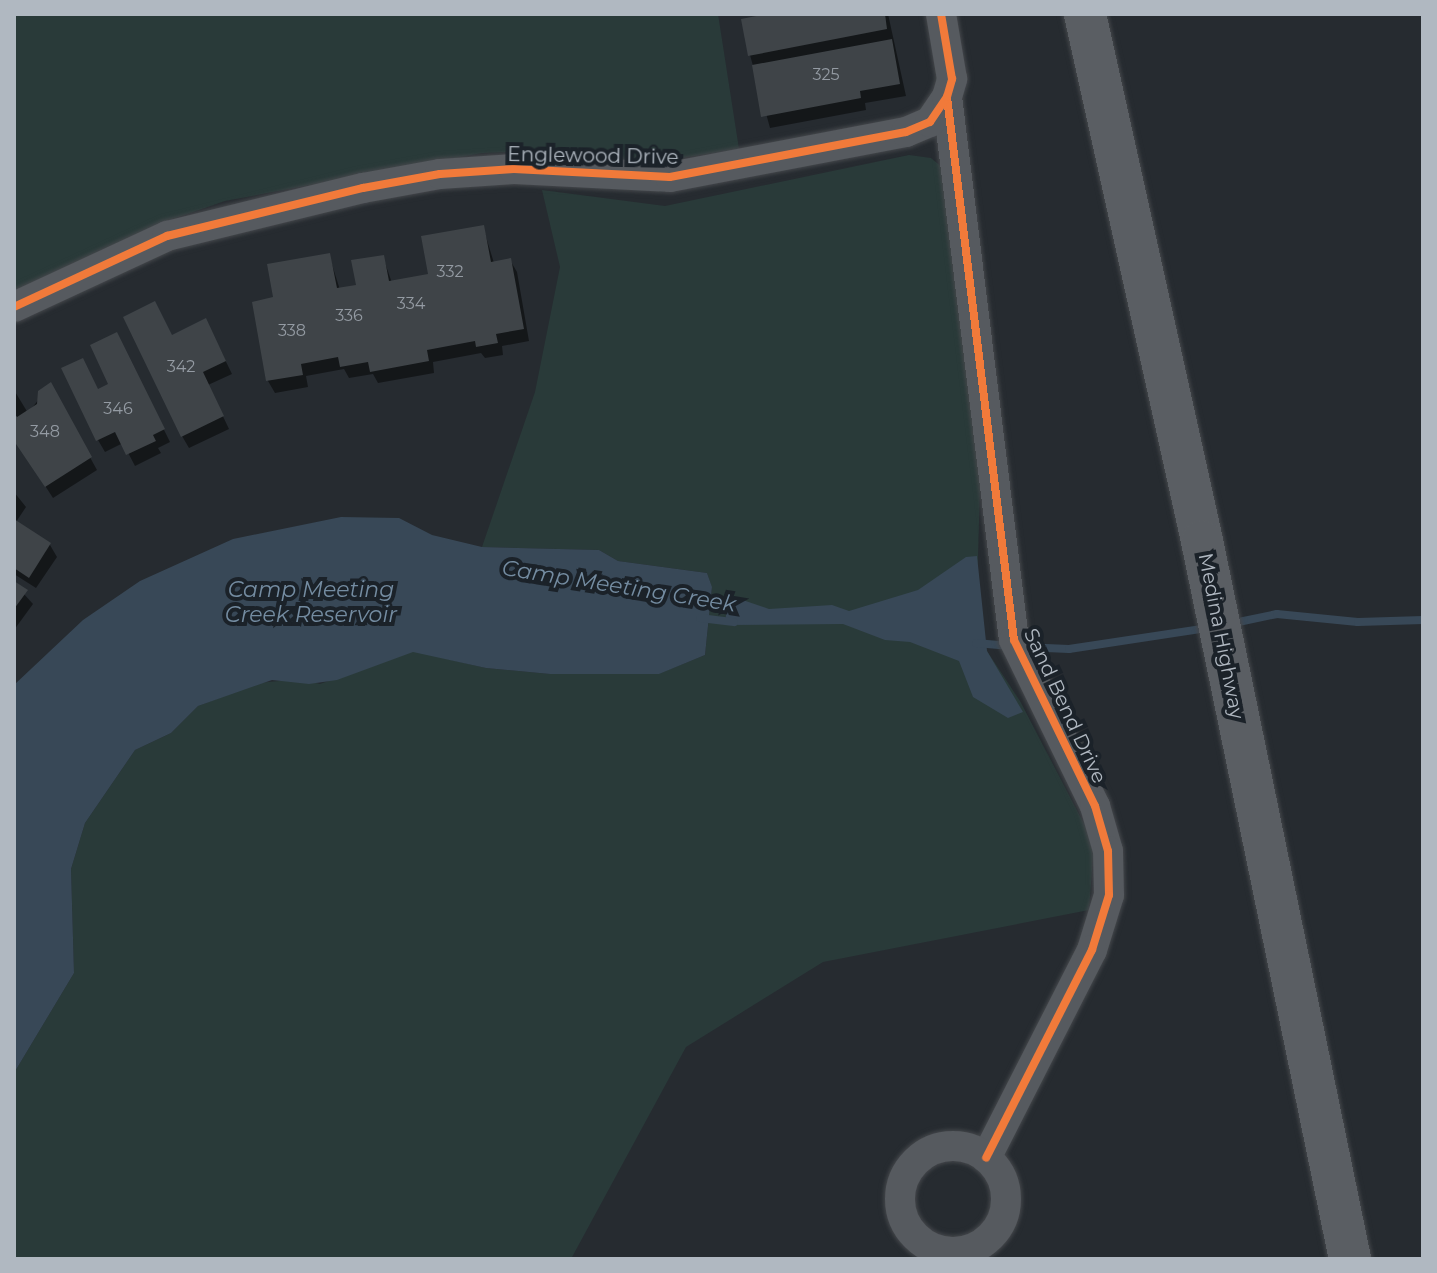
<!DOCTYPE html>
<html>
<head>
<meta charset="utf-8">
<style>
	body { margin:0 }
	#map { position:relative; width:1437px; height:1273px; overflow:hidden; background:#262b30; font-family:Montserrat,sans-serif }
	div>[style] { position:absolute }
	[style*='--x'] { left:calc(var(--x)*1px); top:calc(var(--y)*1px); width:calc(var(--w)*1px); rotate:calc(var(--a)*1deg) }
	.green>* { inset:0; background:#293a39 }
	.water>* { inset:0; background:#384857 }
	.shadow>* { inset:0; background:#0007 }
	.stream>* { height:8px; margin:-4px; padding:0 4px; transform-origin:4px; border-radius:4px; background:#384857 }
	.building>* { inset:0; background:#3f4448 }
	.roads { filter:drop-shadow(0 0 2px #44474b) drop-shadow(0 0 2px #44474b) }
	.minor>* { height:30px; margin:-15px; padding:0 15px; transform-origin:15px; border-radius:15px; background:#565a5f }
	.minor>.ring { margin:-15px; padding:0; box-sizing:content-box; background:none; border:30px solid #565a5f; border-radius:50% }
	.secondary>* { height:42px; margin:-21px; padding:0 21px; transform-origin:21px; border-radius:21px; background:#5a5e63 }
	.cycleway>* { height:8px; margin:-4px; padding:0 4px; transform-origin:4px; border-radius:4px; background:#f17a3a }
	span { translate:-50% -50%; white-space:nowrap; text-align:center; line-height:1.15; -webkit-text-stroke:8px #1b2229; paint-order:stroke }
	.number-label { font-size:16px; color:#949ba3 }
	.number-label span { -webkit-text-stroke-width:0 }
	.street-label { font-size:20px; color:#b0b8c1 }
	.water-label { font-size:22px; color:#748ca1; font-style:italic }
	.frame { position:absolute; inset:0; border:16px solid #b0b8c1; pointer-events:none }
</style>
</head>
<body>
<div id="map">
	<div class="green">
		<div style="clip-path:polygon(14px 14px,718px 14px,739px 149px,625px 167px,535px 151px,482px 153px,225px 201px,161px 223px,14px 294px)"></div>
		<div style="clip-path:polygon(909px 155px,931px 158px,943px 168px,981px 455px,977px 590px,987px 651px,1020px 701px,1094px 843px,1089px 910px,823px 962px,686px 1047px,571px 1259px,14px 1259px,14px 1073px,74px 973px,71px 869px,85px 823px,135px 750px,171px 733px,198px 706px,258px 683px,300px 679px,320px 684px,413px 651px,486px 668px,550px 674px,658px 674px,705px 655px,712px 588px,707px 573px,618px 561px,599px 550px,482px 547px,535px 392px,560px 267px,542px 190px,665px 206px)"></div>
	</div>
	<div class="water">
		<div style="clip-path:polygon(341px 517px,399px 518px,432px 535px,482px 547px,599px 550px,618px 561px,707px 573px,712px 587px,705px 655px,659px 674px,550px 674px,486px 668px,413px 652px,337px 680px,309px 684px,272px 680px,198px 706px,171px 733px,135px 750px,85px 823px,71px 869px,74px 973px,14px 1073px,14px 685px,83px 620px,140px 581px,233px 539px)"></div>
		<div style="clip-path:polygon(977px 556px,987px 651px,1023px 712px,1008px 718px,973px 697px,959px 661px,910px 642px,885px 640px,843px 624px,725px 625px,728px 595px,769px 609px,832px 605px,849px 611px,918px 590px,966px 557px)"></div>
	</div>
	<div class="shadow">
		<div style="clip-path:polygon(778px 14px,888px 14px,906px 96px,865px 103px,866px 110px,770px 128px,750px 55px)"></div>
		<div style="clip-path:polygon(483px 227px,494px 263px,510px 260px,517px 272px,529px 341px,502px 346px,503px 355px,485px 358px,481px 353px,433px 362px,434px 373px,378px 383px,373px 374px,349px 378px,344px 369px,306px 376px,308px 387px,275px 393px,268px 381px,254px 303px,276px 299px,329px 255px,340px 290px,358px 286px,383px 257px,392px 283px,430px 276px)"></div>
		<div style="clip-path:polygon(212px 333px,232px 374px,208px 385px,229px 429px,189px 448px,182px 436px,172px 337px)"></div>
		<div style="clip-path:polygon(123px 347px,170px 442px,158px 448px,161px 453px,135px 466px,123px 443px,105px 452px,98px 440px,98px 391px,111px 385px)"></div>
		<div style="clip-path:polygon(50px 385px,97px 470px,53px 498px,14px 438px,14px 390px,28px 413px)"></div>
		<div style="clip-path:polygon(14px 492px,26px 507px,16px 522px,50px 545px,57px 557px,36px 588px,14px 574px)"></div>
		<div style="clip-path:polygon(14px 583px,33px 604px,14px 630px)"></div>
	</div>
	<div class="stream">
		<div style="--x:700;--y:618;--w:34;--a:7"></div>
		<div style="--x:1229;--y:624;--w:49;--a:-11.8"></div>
		<div style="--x:1277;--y:614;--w:81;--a:5.6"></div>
		<div style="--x:1358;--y:622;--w:65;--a:-1.8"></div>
		<div style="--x:976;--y:643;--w:34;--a:5"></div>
		<div style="--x:1023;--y:647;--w:46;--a:2.5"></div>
		<div style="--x:1069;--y:649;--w:141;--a:-8.6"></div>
	</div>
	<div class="building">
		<div style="clip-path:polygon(767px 14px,885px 14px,887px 29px,748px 56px,741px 19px)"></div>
		<div style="clip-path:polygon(892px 39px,900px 84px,860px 91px,861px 98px,761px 117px,752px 65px)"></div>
		<div style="clip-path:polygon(484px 225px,491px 262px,511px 258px,524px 329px,496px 334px,498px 343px,476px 347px,475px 341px,427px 350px,429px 361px,370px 372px,368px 362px,340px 367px,338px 357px,301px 364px,303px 375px,266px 381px,252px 302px,273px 297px,267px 264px,330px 253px,337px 288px,356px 285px,351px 260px,384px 255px,389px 281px,428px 274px,421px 236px)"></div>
		<div style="clip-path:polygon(155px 301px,172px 335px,206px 318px,226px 361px,203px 372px,224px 416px,181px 437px,123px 317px)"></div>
		<div style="clip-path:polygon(117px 332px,165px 429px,153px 435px,156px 441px,126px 455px,115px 432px,96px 441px,61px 368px,83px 358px,98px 389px,108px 384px,90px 345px)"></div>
		<div style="clip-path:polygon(51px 382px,92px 457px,45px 487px,14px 441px,14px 413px,17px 417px,37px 404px,38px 391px)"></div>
		<div style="clip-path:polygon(14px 519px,51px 543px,29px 578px,14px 568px)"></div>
		<div style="clip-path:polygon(14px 581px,28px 590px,14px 609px)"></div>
	</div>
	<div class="roads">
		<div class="minor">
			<div style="--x:947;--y:97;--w:547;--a:82.97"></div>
			<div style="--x:1014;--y:640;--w:185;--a:64"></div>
			<div style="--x:1095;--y:806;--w:47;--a:73.9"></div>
			<div style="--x:1108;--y:851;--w:44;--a:88.7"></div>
			<div style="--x:1109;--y:895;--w:58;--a:107.2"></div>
			<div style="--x:1092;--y:950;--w:233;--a:117"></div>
			<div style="--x:14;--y:307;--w:169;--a:-24.9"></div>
			<div style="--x:167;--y:236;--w:202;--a:-13.8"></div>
			<div style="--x:363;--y:188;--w:78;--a:-10.3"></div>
			<div style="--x:440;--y:174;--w:74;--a:-3.9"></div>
			<div style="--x:514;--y:169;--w:156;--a:2.9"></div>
			<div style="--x:670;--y:177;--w:240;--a:-10.8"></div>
			<div style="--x:906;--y:132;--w:26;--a:-23"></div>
			<div style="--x:930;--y:122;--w:30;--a:-56"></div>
			<div style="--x:947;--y:97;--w:19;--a:-74"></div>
			<div style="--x:952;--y:79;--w:66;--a:-99.6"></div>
			<div class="ring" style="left:900px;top:1146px;width:76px;height:76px"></div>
		</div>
		<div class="secondary">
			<div style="--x:1085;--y:14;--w:540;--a:77.48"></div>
			<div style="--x:1202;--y:541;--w:733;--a:78.35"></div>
		</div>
	</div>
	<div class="cycleway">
		<div style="--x:947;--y:97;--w:547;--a:82.97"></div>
		<div style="--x:1014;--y:640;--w:185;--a:64"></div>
		<div style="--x:1095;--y:806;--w:47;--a:73.9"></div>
		<div style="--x:1108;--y:851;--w:44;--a:88.7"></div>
		<div style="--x:1109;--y:895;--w:58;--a:107.2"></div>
		<div style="--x:1092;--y:950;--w:233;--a:117"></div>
		<div style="--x:14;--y:307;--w:169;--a:-24.9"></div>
		<div style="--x:167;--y:236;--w:202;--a:-13.8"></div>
		<div style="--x:363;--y:188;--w:78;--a:-10.3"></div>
		<div style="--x:440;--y:174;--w:74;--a:-3.9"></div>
		<div style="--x:514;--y:169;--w:156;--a:2.9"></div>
		<div style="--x:670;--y:177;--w:240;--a:-10.8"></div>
		<div style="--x:906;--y:132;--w:26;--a:-23"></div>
		<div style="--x:930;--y:122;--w:30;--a:-56"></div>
		<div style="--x:947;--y:97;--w:19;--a:-74"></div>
		<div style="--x:952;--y:79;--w:66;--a:-99.6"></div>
	</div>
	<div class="number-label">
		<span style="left:826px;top:75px">325</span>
		<span style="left:450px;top:272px">332</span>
		<span style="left:411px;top:304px">334</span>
		<span style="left:349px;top:316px">336</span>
		<span style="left:292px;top:331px">338</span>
		<span style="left:181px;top:367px">342</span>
		<span style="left:118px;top:409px">346</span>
		<span style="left:45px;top:432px">348</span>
	</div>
	<div class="street-label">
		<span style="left:593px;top:156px;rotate:1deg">Englewood Drive</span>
		<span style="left:1221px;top:636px;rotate:79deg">Medina Highway</span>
		<span style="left:1065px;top:706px;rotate:65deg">Sand Bend Drive</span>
	</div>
	<div class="water-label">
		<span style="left:619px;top:586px;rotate:9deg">Camp Meeting Creek</span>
		<span style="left:311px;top:602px">Camp Meeting<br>Creek Reservoir</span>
	</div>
	<div class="frame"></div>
</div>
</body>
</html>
